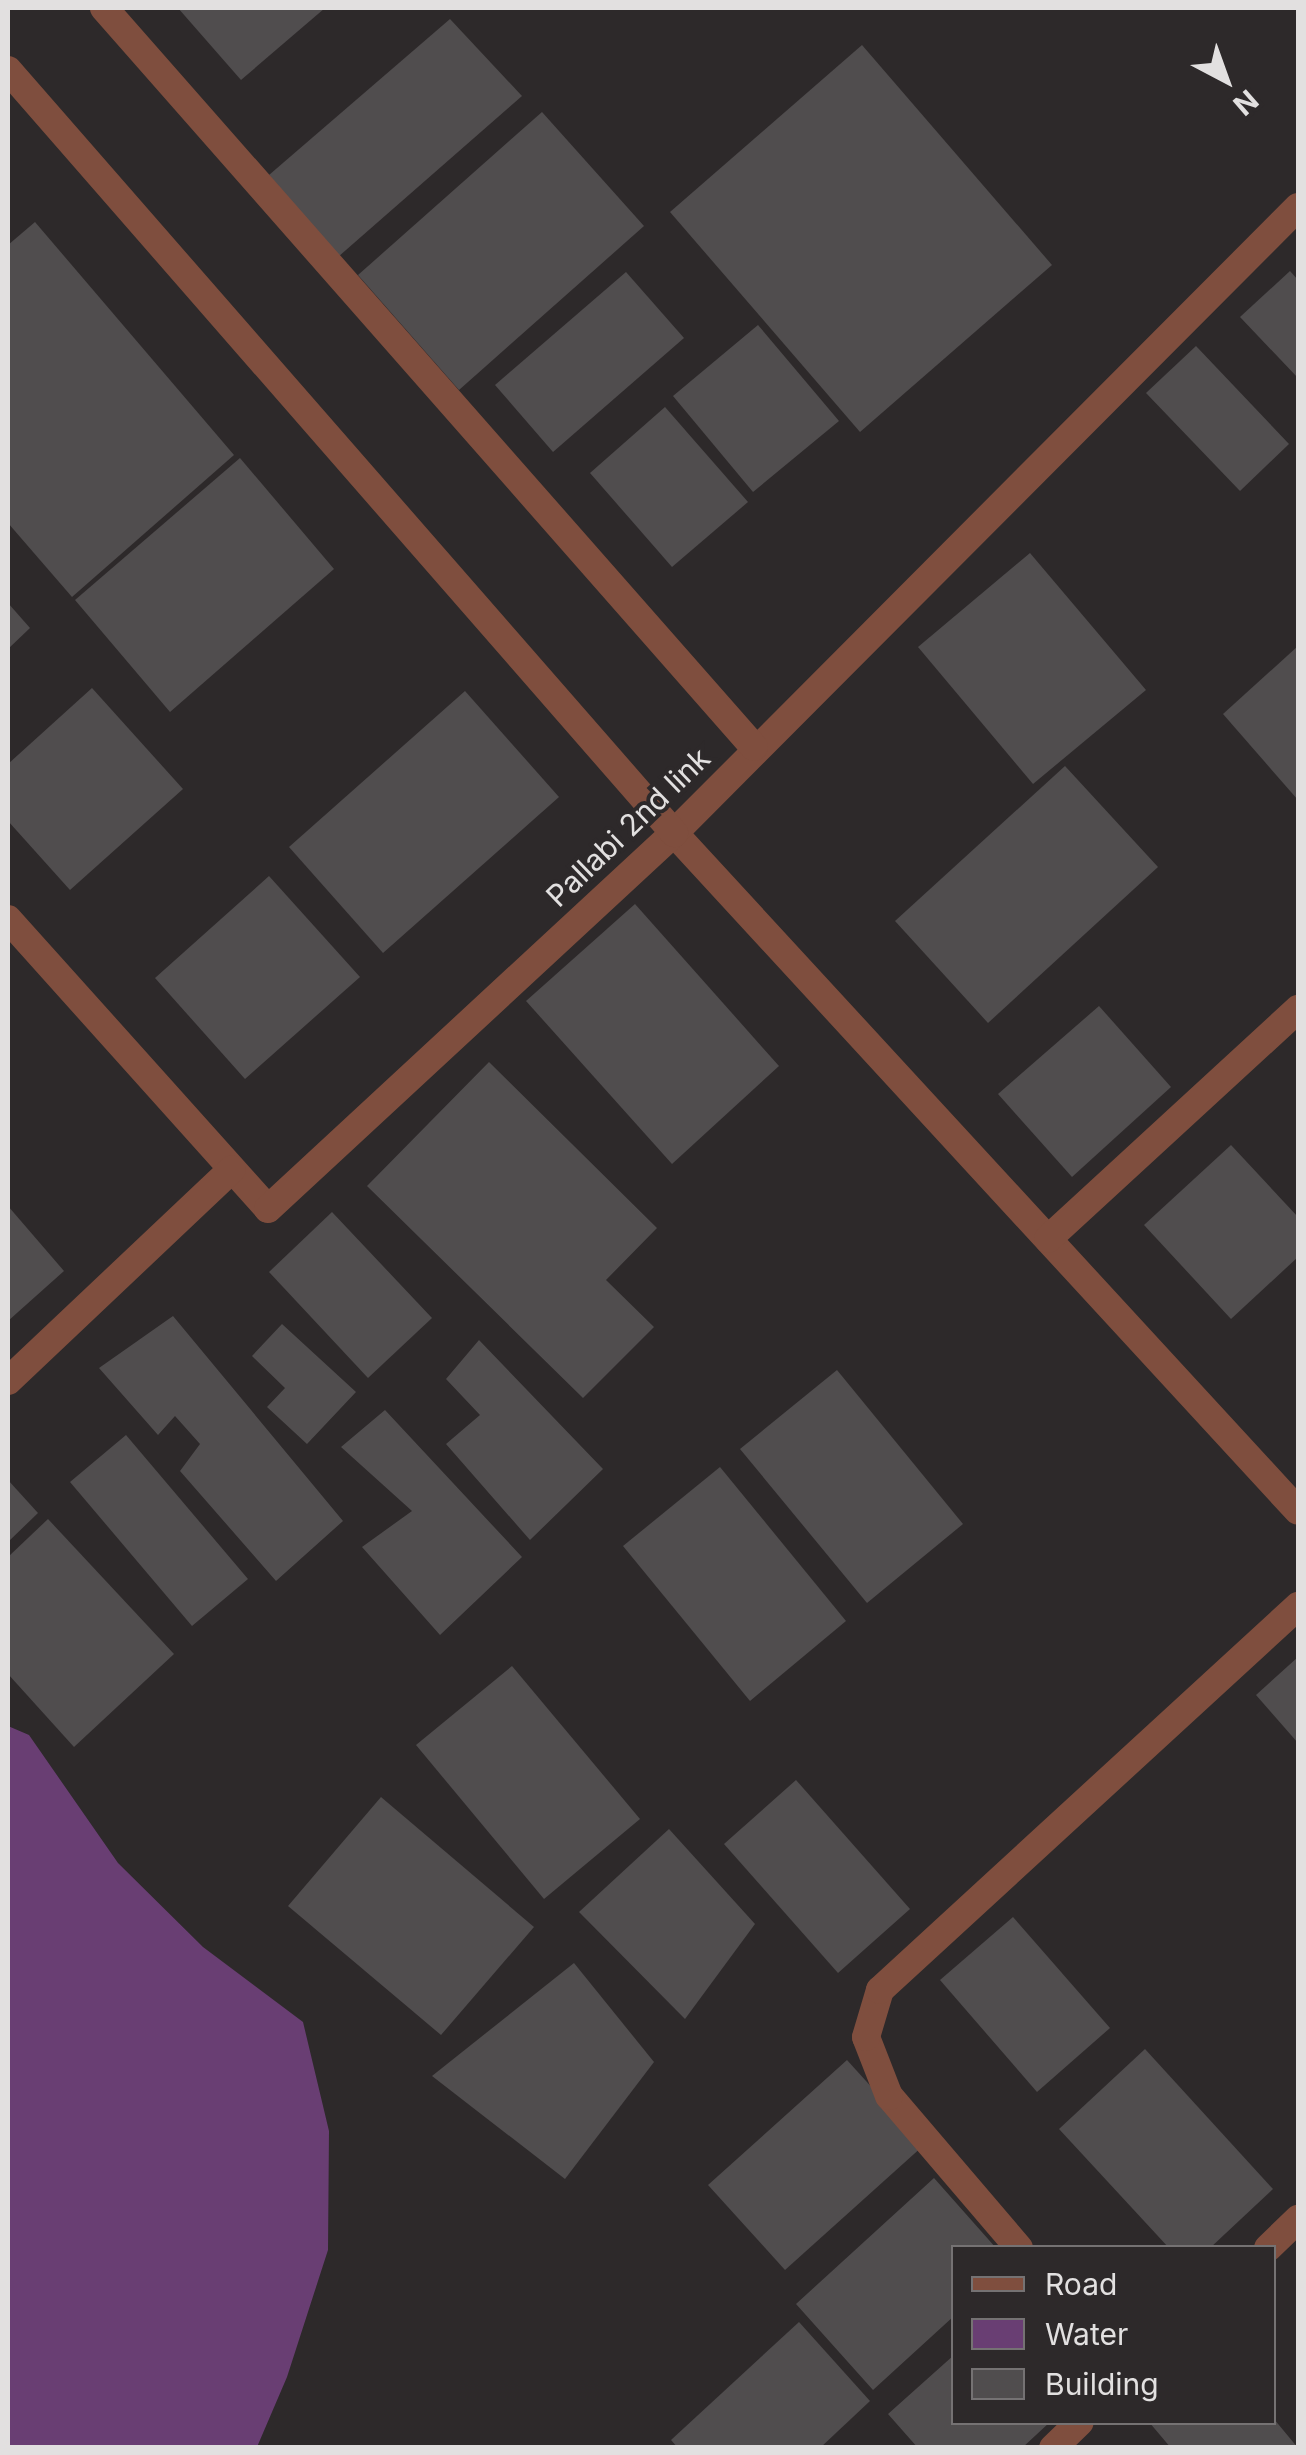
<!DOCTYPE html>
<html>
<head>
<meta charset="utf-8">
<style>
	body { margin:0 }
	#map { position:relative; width:1306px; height:2455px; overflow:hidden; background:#2d292a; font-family:Inter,sans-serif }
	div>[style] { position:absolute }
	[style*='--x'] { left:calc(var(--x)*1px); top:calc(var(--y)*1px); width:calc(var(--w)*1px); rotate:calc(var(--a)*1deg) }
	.water>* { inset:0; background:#693e73 }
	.building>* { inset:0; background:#504d4e }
	.minor>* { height:28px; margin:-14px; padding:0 14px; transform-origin:14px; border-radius:14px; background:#7f4e3e }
	.tertiary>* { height:28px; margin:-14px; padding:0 14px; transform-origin:14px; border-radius:14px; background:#7f4e3e }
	span { translate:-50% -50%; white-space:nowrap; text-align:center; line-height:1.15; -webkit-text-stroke:8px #2d292a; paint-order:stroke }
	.street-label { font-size:30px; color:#e2e0e0 }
	.frame { position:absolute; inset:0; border:10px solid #e2e0e0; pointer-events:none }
	.legend { position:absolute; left:951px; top:2245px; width:325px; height:180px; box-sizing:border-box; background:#2d292a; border:2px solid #757273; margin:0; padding:12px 18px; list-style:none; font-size:30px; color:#e2e0e0 }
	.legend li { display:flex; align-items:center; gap:20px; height:50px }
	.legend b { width:50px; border:2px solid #757273 }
	.north { position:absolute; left:1176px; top:30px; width:100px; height:100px; -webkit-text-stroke:8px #2d292a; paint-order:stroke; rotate:139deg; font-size:28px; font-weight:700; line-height:40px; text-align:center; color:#e2e0e0 }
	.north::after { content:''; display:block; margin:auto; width:35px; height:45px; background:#e2e0e0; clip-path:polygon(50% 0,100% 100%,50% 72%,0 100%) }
</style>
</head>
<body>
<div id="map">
	<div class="water">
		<div style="clip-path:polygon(8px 1726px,29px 1735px,118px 1863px,203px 1947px,303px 2022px,329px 2131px,328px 2250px,287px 2377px,257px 2447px,8px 2447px)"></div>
	</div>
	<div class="building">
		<div style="clip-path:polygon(178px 8px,325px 8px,241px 80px)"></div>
		<div style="clip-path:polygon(450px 19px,522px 96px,338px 257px,269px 175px)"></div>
		<div style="clip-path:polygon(862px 45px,1052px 265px,860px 432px,670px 212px)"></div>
		<div style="clip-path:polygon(542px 112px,644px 226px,459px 390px,358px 275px)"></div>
		<div style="clip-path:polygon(35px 222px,234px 455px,72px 597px,8px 523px,8px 245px)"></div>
		<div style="clip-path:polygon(1290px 271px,1298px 280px,1298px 378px,1240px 317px)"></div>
		<div style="clip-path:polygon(626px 272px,684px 338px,553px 452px,495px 385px)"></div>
		<div style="clip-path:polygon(758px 325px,839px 421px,753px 492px,673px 396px)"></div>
		<div style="clip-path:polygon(1196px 346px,1289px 444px,1240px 491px,1146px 393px)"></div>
		<div style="clip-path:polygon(665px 407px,748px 502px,672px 567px,590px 473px)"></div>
		<div style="clip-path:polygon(240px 458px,334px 569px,170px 712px,75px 600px)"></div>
		<div style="clip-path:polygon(1030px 553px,1146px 690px,1033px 784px,918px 647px)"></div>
		<div style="clip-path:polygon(8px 603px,30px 628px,8px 649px)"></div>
		<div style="clip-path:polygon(1298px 646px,1298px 800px,1223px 714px)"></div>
		<div style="clip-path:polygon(92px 688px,183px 789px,70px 890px,8px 821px,8px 764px)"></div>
		<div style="clip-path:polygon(465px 691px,559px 797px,383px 953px,289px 847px)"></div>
		<div style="clip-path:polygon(1065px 766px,1158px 867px,988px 1023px,895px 921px)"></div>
		<div style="clip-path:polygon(269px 876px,360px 977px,245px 1079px,155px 978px)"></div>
		<div style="clip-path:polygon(635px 904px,779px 1066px,672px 1164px,526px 1001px)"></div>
		<div style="clip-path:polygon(1099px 1006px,1171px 1087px,1072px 1177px,998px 1094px)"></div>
		<div style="clip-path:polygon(489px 1062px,657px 1228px,606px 1280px,654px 1327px,583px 1398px,367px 1186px)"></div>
		<div style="clip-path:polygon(1231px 1145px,1298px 1217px,1298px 1257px,1231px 1319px,1144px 1225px)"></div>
		<div style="clip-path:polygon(8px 1206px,64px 1271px,8px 1321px)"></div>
		<div style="clip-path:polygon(332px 1212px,432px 1318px,368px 1378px,269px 1272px)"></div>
		<div style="clip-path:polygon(173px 1316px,343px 1521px,276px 1581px,180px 1471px,200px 1444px,175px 1416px,158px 1435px,99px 1368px)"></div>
		<div style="clip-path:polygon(282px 1324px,356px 1392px,307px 1444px,267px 1407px,285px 1388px,252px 1356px)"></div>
		<div style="clip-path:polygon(479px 1340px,603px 1469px,530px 1540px,446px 1444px,480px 1415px,446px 1379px)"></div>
		<div style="clip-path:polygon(837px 1370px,963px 1524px,867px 1603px,740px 1449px)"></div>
		<div style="clip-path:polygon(385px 1410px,522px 1557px,440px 1635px,362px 1547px,412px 1511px,341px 1447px)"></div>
		<div style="clip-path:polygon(126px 1435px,248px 1579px,192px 1626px,70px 1482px)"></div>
		<div style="clip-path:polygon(720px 1467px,846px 1621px,750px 1701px,623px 1546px)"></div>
		<div style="clip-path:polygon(8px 1480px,38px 1513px,8px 1542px)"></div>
		<div style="clip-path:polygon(48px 1519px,174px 1654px,74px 1747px,8px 1674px,8px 1557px)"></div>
		<div style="clip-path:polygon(1298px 1657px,1298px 1743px,1256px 1695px)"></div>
		<div style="clip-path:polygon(512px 1666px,640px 1819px,544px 1899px,416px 1745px)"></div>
		<div style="clip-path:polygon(796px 1780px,910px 1909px,838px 1973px,724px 1844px)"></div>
		<div style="clip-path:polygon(381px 1797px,534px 1927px,441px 2035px,288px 1906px)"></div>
		<div style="clip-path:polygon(669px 1829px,755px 1924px,685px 2019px,579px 1912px)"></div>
		<div style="clip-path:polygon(1013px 1917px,1110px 2028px,1037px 2092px,940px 1980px)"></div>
		<div style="clip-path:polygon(574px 1963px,654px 2062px,565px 2179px,432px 2076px)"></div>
		<div style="clip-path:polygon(1145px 2049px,1273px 2189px,1210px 2248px,1169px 2248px,1059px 2129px)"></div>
		<div style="clip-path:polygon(847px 2060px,924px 2145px,785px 2270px,708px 2185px)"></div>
		<div style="clip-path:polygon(934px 2178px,996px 2248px,954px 2248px,954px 2316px,873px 2390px,796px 2304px)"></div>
		<div style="clip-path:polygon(799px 2322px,870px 2401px,820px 2448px,678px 2448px,671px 2440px)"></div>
		<div style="clip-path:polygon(954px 2355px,954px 2422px,1050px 2422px,1022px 2448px,918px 2448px,888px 2414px)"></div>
		<div style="clip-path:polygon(1274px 2419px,1298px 2448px,1171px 2448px,1149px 2422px,1274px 2422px)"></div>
	</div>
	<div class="minor">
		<div style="--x:674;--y:833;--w:921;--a:47.37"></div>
		<div style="--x:8;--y:919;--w:389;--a:48.1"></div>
		<div style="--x:268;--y:1209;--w:553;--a:-42.8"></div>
		<div style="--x:674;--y:833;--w:884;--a:-45.09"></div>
		<div style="--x:1048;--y:1239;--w:340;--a:-42.6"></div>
		<div style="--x:8;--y:1381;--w:308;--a:-43.4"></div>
		<div style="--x:1019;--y:2248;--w:200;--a:-130.5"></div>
		<div style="--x:889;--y:2096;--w:63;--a:-111.3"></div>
		<div style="--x:866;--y:2037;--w:49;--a:-73.4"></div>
		<div style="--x:880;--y:1990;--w:568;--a:-42.57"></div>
		<div style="--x:1268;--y:2248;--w:42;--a:-44"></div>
		<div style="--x:1053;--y:2448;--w:37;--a:-44"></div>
	</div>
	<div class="tertiary">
		<div style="--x:104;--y:8;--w:984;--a:48.67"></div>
		<div style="--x:8;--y:70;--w:1013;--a:48.88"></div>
	</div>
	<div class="street-label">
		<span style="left:628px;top:827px;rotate:-44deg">Pallabi 2nd link</span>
	</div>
	<div class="frame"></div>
	<ul class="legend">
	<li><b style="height:12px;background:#7f4e3e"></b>Road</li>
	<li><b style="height:28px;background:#693e73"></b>Water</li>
	<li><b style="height:28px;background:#504d4e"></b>Building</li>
	</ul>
	<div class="north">N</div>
</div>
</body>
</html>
